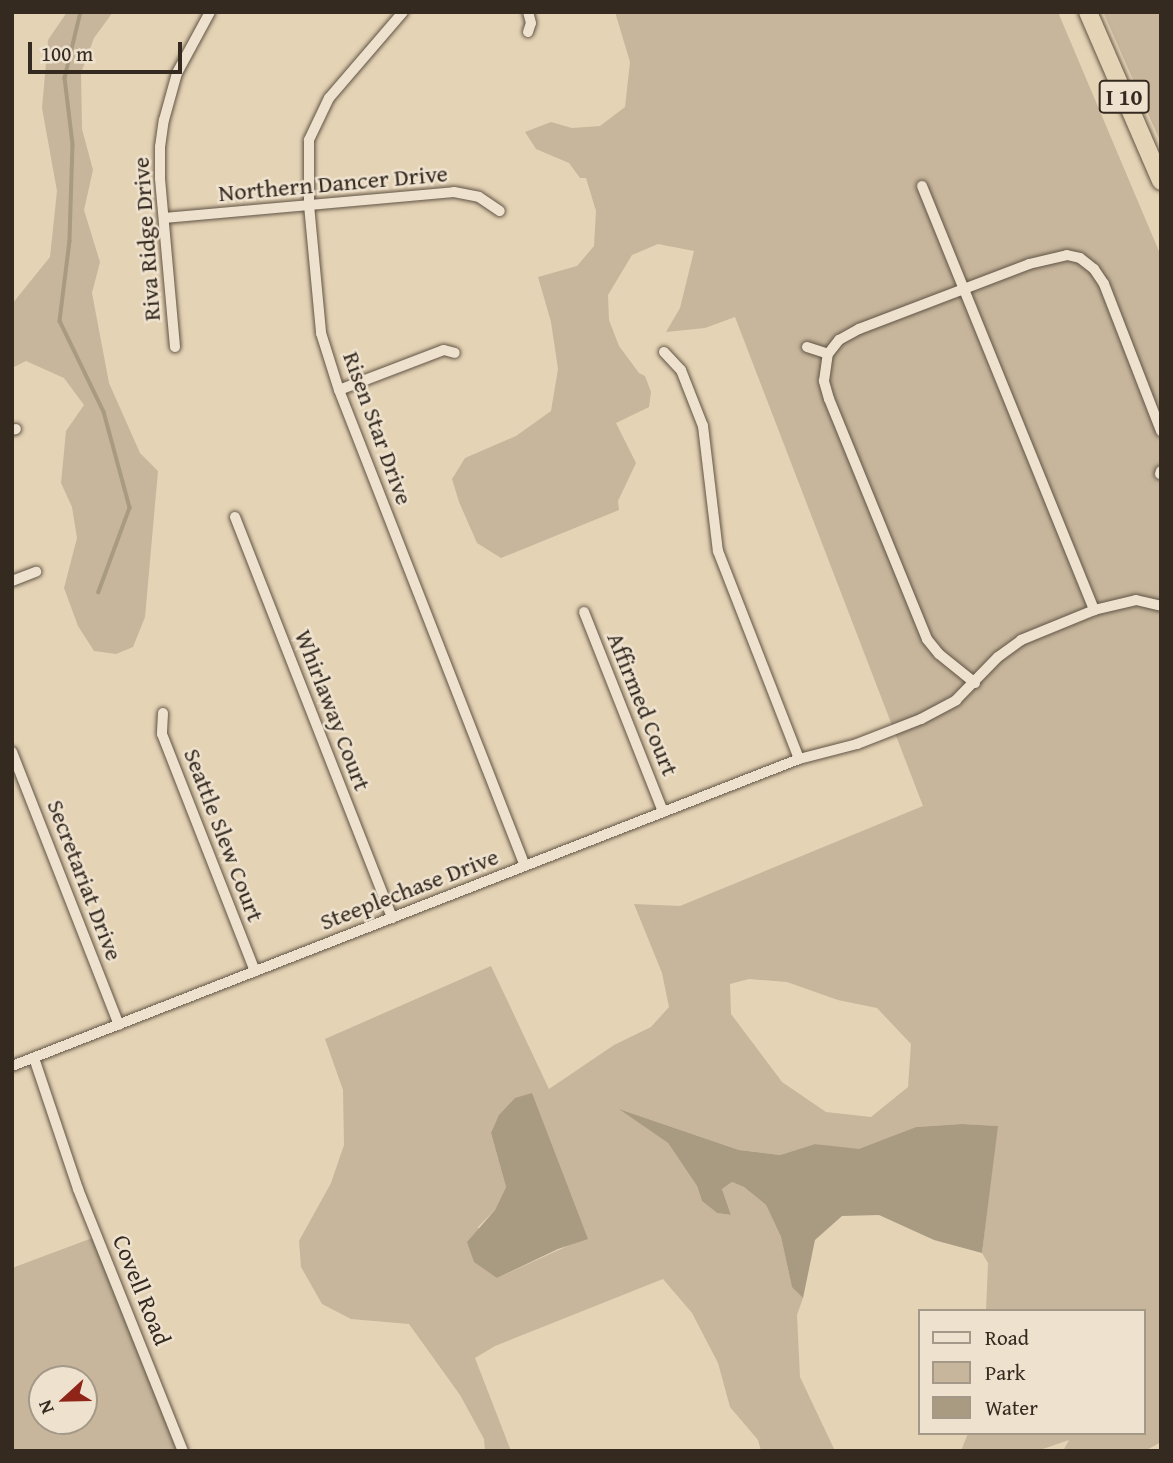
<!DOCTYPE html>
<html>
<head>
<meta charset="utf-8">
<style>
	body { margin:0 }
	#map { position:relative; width:1173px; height:1463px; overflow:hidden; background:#e5d3b5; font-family:"Gentium Book Plus",serif }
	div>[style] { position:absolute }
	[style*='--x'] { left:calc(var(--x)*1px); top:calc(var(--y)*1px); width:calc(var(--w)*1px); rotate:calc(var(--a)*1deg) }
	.green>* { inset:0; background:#c7b69c }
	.water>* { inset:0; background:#a99a82 }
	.stream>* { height:3.5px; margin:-1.75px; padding:0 1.75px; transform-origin:1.75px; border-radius:1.75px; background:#a99a82 }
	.roads { filter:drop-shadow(0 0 2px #605445) drop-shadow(0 0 2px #605445) }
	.minor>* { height:10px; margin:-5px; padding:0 5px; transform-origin:5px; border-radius:5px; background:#eee2cf }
	.motorway>* { height:18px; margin:-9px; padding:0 9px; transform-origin:9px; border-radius:9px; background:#e5d3b5 }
	span { translate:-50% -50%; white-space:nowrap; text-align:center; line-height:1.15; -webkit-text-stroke:5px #eee2cf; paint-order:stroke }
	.shield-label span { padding:2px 5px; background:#eee2cf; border:2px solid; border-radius:5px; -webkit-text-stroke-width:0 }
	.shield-label { font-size:23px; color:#342a20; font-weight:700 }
	.street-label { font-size:24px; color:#342a20 }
	.frame { position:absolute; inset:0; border:14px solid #342a20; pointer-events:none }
	.legend { position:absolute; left:918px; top:1309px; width:228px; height:126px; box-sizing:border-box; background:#eee2cf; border:2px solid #a49889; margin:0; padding:9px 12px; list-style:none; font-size:21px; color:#342a20 }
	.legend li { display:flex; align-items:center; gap:14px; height:35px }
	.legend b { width:35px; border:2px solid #a49889 }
	.north { position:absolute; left:28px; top:1365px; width:70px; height:70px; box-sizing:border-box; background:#eee2cf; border:2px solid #a49889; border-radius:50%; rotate:248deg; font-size:19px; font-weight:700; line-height:28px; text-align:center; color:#342a20 }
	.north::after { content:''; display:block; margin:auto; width:24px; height:32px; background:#8f2418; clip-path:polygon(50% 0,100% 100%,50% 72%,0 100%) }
	.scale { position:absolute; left:28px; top:42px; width:154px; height:32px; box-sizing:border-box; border:4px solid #342a20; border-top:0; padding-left:9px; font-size:21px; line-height:24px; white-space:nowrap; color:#342a20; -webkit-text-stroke:5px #eee2cf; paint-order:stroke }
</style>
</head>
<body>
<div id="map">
	<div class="green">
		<div style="clip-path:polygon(67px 12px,113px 12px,94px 38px,81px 73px,82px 129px,93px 170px,84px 210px,100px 262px,92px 293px,109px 383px,140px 453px,158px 471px,145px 617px,133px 647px,116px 654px,94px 651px,78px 626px,64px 588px,77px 538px,72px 507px,61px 483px,66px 431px,84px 405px,64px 378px,26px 361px,12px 368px,12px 304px,50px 257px,57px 191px,42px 108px,48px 40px)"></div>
		<div style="clip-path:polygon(evenodd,615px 12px,1058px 12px,1161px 256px,1161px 1442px,1145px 1451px,1063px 1451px,1069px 1440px,1037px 1451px,961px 1451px,968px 1433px,1143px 1433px,1143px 1311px,986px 1311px,988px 1263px,982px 1253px,997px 1126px,962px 1124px,916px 1127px,859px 1150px,815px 1144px,780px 1155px,739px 1150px,622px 1110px,668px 1143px,697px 1186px,702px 1201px,717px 1213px,731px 1215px,722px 1189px,732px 1182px,744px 1187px,766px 1205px,781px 1237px,792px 1286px,803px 1298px,797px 1315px,800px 1377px,835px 1451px,761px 1451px,758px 1440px,730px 1407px,718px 1363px,692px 1313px,663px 1279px,495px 1346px,475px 1358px,511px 1451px,485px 1451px,484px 1439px,460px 1395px,409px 1324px,351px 1319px,322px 1304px,301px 1267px,299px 1241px,331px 1183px,344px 1145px,343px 1090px,325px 1039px,491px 966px,549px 1089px,614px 1045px,651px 1027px,669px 1007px,662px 973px,634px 904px,680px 906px,923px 806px,735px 317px,705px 328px,666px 332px,680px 308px,694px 251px,658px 244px,632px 255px,608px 295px,609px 320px,619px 346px,639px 373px,645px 376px,651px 392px,649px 407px,616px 423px,636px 463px,618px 501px,619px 510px,501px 558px,477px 543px,459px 502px,452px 479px,465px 458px,516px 436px,551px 411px,558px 369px,551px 322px,538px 277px,577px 266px,594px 246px,596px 211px,586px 178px,580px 178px,569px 163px,536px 149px,525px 132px,551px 122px,572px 128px,600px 126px,625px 107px,630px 62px,615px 12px,749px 979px,787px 982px,838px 1000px,877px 1008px,911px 1044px,908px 1087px,871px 1117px,826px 1112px,782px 1082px,731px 1014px,730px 984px,749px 979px,615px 12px,491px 1133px,583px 1239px,497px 1278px,478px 1227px,495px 1210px,506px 1187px,491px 1133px)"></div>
		<div style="clip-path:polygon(1103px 12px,1161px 12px,1161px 143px,1105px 16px)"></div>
		<div style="clip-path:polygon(evenodd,95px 1237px,177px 1451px,12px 1451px,12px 1268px,95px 1237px,42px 1379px,84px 1379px,84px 1421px,42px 1421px,42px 1379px)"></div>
	</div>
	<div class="water">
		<div style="clip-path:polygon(532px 1093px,588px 1239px,558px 1249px,497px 1278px,474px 1262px,467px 1242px,495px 1210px,506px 1187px,491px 1133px,499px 1115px,515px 1098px)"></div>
		<div style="clip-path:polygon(619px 1109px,739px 1150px,780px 1155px,815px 1144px,859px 1149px,916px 1127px,962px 1124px,998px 1126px,982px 1253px,934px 1240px,879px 1215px,842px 1216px,815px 1240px,803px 1298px,792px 1287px,781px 1237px,766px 1205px,744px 1187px,732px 1182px,722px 1189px,731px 1215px,717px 1213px,702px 1201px,697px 1186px,668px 1143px)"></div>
	</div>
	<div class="stream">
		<div style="--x:81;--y:12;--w:68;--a:103.6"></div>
		<div style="--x:65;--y:78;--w:66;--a:83.1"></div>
		<div style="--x:73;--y:144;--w:97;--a:91.8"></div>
		<div style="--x:70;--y:241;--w:81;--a:97.1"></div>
		<div style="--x:60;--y:321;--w:101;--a:64.2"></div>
		<div style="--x:104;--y:412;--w:99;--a:74.8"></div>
		<div style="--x:130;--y:508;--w:90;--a:110.3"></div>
	</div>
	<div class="roads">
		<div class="minor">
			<div style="--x:403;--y:12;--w:113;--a:130.7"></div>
			<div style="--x:329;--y:98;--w:47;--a:115.5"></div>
			<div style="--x:309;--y:140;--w:65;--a:90"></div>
			<div style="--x:309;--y:205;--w:129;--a:84.6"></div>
			<div style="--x:321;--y:333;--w:60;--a:72.5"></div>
			<div style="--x:339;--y:390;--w:511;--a:68.66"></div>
			<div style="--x:528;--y:32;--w:9;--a:-72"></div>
			<div style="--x:531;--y:23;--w:11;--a:-105"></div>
			<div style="--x:922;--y:186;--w:458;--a:67.9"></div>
			<div style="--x:164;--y:218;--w:291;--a:-5.1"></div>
			<div style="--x:454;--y:192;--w:25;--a:11"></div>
			<div style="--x:479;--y:197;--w:25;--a:34"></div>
			<div style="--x:175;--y:347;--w:170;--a:-95.1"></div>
			<div style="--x:160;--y:178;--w:31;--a:-90"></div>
			<div style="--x:160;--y:147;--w:27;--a:-82"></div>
			<div style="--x:164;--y:120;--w:49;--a:-74.5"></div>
			<div style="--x:177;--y:73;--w:69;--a:-61.6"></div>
			<div style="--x:807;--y:347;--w:22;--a:18"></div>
			<div style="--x:664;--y:352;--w:25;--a:47"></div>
			<div style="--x:681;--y:370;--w:60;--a:68.6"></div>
			<div style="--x:703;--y:426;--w:126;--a:83.2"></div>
			<div style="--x:718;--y:551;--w:223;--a:68.7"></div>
			<div style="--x:339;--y:390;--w:112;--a:-20.9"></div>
			<div style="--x:444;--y:350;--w:11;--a:15"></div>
			<div style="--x:12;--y:430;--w:4;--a:-14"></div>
			<div style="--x:1160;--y:474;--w:3;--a:-72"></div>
			<div style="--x:235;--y:517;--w:431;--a:68.6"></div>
			<div style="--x:12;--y:581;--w:26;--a:-21"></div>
			<div style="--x:584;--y:612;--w:215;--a:68.4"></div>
			<div style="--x:975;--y:683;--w:46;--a:-141.1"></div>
			<div style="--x:939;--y:654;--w:19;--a:-129"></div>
			<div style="--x:927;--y:639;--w:259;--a:-112.2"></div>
			<div style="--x:829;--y:399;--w:19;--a:-106"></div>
			<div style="--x:824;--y:381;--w:27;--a:-82"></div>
			<div style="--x:828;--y:354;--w:18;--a:-52"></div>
			<div style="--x:839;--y:340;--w:23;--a:-29"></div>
			<div style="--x:859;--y:329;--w:182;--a:-20.9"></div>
			<div style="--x:1029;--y:264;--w:39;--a:-13"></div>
			<div style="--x:1067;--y:255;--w:13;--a:13"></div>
			<div style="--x:1080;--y:258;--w:18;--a:38"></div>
			<div style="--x:1094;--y:269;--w:18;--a:56"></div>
			<div style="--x:1104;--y:284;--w:158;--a:68.8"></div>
			<div style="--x:163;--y:713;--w:21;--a:93"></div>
			<div style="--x:162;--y:734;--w:255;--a:68.6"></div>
			<div style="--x:12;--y:752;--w:293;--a:68.6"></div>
			<div style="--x:34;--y:1058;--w:138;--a:71.4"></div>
			<div style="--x:78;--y:1189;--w:282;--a:68.2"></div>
			<div style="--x:12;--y:1066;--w:845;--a:-21.31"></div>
			<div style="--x:799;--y:759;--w:60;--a:-14.5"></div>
			<div style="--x:857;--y:744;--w:69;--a:-21.3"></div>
			<div style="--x:921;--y:719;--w:40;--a:-28"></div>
			<div style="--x:956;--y:700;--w:60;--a:-45.7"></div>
			<div style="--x:998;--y:657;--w:29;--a:-36"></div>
			<div style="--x:1021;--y:640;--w:79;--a:-22.3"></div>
			<div style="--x:1094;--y:610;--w:43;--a:-13.4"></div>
			<div style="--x:1136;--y:600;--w:26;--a:13"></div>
		</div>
		<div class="motorway">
			<div style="--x:1088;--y:12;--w:184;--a:66.6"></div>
		</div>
	</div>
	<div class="shield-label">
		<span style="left:1124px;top:97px">I 10</span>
	</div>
	<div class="street-label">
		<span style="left:333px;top:183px;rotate:-5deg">Northern Dancer Drive</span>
		<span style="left:146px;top:239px;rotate:-94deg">Riva Ridge Drive</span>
		<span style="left:378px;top:428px;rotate:70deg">Risen Star Drive</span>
		<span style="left:643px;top:704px;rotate:68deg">Affirmed Court</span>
		<span style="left:333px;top:710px;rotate:69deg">Whirlaway Court</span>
		<span style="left:224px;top:835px;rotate:69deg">Seattle Slew Court</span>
		<span style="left:85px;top:880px;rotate:69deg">Secretariat Drive</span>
		<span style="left:409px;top:889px;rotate:-21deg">Steeplechase Drive</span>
		<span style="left:142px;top:1290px;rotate:68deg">Covell Road</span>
	</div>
	<div class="frame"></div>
	<ul class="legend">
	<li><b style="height:9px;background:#eee2cf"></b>Road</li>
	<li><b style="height:19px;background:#c7b69c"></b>Park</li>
	<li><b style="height:19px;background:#a99a82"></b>Water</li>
	</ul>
	<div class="north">N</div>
	<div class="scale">100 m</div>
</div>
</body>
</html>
